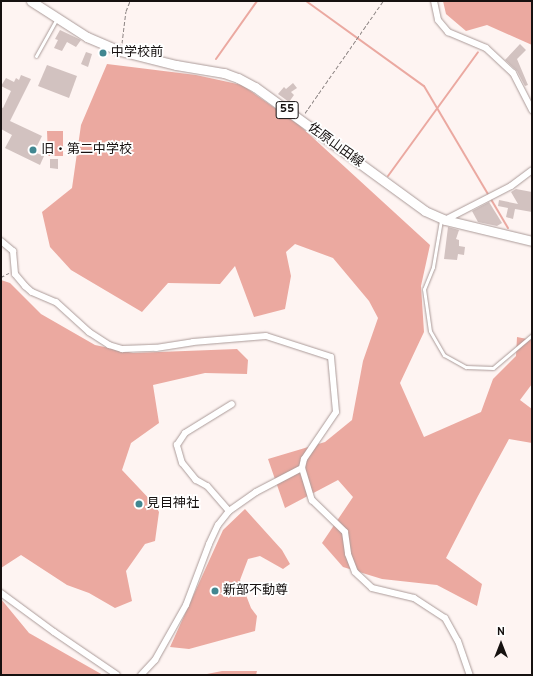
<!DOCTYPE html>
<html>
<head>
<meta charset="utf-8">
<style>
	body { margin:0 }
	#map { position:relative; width:533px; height:676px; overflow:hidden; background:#fef4f2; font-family:Overpass,"Noto Sans JP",sans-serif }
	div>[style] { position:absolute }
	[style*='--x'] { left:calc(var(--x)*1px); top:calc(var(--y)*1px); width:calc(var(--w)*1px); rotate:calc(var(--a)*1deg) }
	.forest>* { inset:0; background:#eba9a0 }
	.water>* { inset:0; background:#eba9a1 }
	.stream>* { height:2px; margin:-1px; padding:0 1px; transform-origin:1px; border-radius:1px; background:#eba9a1 }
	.building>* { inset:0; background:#d2c2c0 }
	.path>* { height:1px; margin-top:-0.5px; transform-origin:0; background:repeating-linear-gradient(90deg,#8b8382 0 4px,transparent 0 6px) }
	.roads { filter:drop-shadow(0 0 1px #ab9b99) drop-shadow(0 0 1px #ab9b99) }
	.lane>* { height:3px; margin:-1.5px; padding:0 1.5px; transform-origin:1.5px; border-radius:1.5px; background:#fff }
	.street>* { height:6px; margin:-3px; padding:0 3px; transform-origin:3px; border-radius:3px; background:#fff }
	.primary>* { height:9px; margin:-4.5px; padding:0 4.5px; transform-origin:4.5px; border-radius:4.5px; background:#fff }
	.dots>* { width:11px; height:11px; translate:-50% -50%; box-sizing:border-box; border:2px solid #fff; border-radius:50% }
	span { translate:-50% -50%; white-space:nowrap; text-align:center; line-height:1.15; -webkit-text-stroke:3.5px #fff; paint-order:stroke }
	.shield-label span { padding:1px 3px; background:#fff; border:1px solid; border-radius:3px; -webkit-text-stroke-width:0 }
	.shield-label { font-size:12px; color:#161110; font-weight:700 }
	.poi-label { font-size:13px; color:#161110 }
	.left { translate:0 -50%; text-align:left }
	.street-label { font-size:13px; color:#161110 }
	.frame { position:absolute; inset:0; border:2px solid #161110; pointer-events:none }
	.north { position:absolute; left:481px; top:624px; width:40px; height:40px; -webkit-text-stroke:3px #fff; paint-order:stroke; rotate:0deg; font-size:11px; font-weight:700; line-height:16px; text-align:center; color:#161110 }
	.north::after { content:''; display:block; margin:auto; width:14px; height:18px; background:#161110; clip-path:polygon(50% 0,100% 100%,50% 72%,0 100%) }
</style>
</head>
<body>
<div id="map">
	<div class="forest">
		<div style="clip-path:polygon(443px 1px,532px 1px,532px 45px,487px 25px,466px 31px,446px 14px)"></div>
		<div style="clip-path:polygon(107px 64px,196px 75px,242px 85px,299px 125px,430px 245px,421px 286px,424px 332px,400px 383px,424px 437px,481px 412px,493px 379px,516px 356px,517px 337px,532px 340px,532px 384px,520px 400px,532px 409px,532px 443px,509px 439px,478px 496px,446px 558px,482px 584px,477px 606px,437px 585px,382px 579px,343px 567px,322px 543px,353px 497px,338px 480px,285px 508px,268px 459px,325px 442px,352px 420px,363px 361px,378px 318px,369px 301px,333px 258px,295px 244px,286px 252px,291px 276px,285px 309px,254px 317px,235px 266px,220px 284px,168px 283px,142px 312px,71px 270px,50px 247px,42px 212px,72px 188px,81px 125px)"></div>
		<div style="clip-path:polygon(1px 280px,10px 283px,41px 314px,95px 345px,133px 353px,237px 349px,248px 360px,247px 374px,205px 373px,153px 385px,159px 423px,131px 443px,122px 470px,155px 505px,159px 512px,155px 541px,145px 544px,126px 571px,132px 601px,115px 608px,89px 593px,67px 585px,21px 555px,1px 568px)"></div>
		<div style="clip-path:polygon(245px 509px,282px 550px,290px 564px,283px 569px,260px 556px,248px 559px,240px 580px,251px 608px,257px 616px,255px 631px,189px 649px,170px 647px,223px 530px)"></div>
		<div style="clip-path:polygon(1px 599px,29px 633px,103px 675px,1px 675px)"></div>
		<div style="clip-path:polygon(222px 671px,257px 671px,256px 675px,202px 675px)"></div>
	</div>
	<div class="water">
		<div style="clip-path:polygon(47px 131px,63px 131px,63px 156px,48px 156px)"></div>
	</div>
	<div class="stream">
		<div style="--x:306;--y:1;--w:145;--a:35.8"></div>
		<div style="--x:424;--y:86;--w:165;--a:59.4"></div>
		<div style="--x:216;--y:59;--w:71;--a:-54.7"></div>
		<div style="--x:388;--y:176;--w:153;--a:-54"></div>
	</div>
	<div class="building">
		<div style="clip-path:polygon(60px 30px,81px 40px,76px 47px,67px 42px,62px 51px,54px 48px,58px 40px,55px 39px)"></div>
		<div style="clip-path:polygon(520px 44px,526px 50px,517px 59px,528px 85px,525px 86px,517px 71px,505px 60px)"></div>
		<div style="clip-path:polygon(86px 52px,92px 54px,88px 67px,81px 64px)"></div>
		<div style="clip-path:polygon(47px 65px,77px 76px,69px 98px,38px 86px)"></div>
		<div style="clip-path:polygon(21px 75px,31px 79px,10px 121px,42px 136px,34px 152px,44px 156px,40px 165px,5px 148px,12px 135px,1px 129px,1px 107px,3px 108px,11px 91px,1px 86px,6px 78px,14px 82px,16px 78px,19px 80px)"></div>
		<div style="clip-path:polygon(293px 83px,297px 88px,291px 92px,294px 95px,289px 102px,278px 94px,284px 87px,286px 89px)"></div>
		<div style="clip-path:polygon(50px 159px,58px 159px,58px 169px,50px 168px)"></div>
		<div style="clip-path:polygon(516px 189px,532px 192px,532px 212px,515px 209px,513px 219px,506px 217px,508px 208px,498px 206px,499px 200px,518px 204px,511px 192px)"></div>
		<div style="clip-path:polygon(489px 202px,502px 223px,497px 226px,478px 222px,472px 211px)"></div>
		<div style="clip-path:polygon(448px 227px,459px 230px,456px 239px,459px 240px,459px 246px,465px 247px,464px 255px,458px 254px,457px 260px,444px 259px)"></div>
	</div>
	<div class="path">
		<div style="--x:122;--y:43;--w:32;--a:-83"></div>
		<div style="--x:126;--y:11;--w:11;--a:-68"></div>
		<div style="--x:305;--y:113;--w:136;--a:-55.1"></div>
		<div style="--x:1;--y:277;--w:9;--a:-27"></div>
	</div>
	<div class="roads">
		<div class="lane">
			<div style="--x:36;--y:56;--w:41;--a:-60.9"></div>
			<div style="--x:441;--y:220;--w:48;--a:99.7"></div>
			<div style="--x:433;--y:267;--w:24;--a:112"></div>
			<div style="--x:424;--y:289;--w:42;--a:81.9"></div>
			<div style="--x:430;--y:331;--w:28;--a:60"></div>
			<div style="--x:444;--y:355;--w:25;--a:29"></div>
			<div style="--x:466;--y:367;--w:27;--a:2"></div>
			<div style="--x:493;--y:368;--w:51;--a:-40.2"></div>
		</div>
		<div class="street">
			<div style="--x:434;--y:1;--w:19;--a:78"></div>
			<div style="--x:438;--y:20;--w:16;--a:50"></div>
			<div style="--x:448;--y:32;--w:41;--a:22.8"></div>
			<div style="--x:486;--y:48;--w:37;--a:43"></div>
			<div style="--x:513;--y:73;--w:42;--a:62.8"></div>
			<div style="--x:445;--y:220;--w:74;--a:-27.3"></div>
			<div style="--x:511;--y:186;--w:26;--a:-37"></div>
			<div style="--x:1;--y:241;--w:16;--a:40"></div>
			<div style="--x:13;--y:251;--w:23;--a:85"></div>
			<div style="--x:15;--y:274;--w:16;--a:50"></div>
			<div style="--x:25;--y:286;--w:9;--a:41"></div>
			<div style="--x:32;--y:292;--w:26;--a:23"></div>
			<div style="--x:56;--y:302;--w:45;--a:42.3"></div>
			<div style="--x:89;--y:332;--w:24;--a:33"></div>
			<div style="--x:109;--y:345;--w:14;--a:17"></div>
			<div style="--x:122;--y:349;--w:34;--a:-2"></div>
			<div style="--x:156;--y:348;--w:37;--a:-9"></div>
			<div style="--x:193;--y:342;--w:73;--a:-4.7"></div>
			<div style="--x:266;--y:336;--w:68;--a:17.9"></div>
			<div style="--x:331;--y:357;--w:55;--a:84.8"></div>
			<div style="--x:336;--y:412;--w:57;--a:124.2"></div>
			<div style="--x:304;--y:459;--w:9;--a:103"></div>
			<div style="--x:302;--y:468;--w:34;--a:73"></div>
			<div style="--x:312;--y:500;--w:46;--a:44.1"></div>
			<div style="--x:345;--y:532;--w:22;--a:82"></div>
			<div style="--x:348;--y:554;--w:19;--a:69"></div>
			<div style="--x:355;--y:572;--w:23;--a:43"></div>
			<div style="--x:372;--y:588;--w:43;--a:13.4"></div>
			<div style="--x:414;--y:598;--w:37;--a:33"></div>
			<div style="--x:445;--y:618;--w:26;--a:61"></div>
			<div style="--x:458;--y:641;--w:36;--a:71"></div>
			<div style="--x:229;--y:511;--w:33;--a:-131"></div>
			<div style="--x:207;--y:486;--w:13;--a:-151"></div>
			<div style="--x:196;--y:480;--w:22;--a:-129"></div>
			<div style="--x:182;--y:463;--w:19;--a:-106"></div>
			<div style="--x:177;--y:445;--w:14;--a:-56"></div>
			<div style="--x:185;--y:433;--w:55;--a:-31.7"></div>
			<div style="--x:1;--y:593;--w:66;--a:36.3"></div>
			<div style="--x:54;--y:632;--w:76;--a:34.3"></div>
			<div style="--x:141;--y:675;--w:21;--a:-47"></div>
			<div style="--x:155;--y:660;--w:63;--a:-60.6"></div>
			<div style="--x:186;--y:605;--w:65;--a:-69.3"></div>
			<div style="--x:209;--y:544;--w:21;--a:-65"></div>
			<div style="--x:218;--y:525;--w:18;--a:-52"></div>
			<div style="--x:229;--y:511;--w:33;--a:-35"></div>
			<div style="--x:256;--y:492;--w:52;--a:-27.6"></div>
		</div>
		<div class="primary">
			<div style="--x:31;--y:1;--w:67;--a:32.7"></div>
			<div style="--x:87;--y:37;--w:36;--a:23"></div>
			<div style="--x:120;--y:51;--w:58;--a:14"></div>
			<div style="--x:176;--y:65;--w:49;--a:9.5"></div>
			<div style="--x:224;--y:73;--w:15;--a:20"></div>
			<div style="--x:238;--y:78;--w:19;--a:28"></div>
			<div style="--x:255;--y:87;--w:210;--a:36.1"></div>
			<div style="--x:425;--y:211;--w:22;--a:24"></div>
			<div style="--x:445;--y:220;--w:89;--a:13.6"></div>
		</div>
	</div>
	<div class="dots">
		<div style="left:103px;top:53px;background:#418791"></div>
		<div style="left:33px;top:150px;background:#418791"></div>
		<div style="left:139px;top:504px;background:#418791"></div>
		<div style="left:215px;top:591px;background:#418791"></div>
	</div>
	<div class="shield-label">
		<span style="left:287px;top:110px">55</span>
	</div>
	<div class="poi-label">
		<span class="left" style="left:111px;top:53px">中学校前</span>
		<span class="left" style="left:41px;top:150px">旧・第二中学校</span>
		<span class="left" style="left:147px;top:504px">見目神社</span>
		<span class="left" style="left:223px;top:591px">新部不動尊</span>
	</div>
	<div class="street-label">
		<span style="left:335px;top:146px;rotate:36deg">佐原山田線</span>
	</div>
	<div class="frame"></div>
	<div class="north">N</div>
</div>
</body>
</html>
